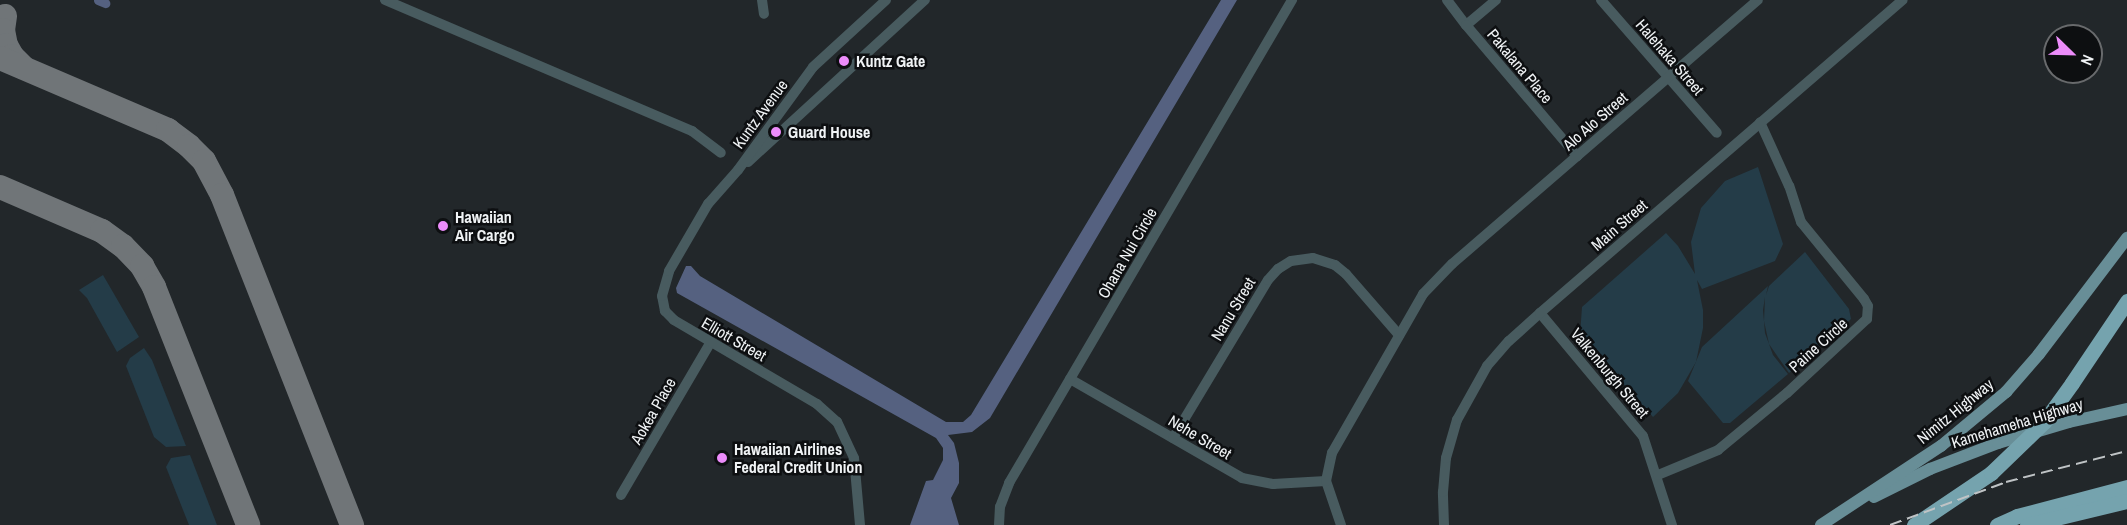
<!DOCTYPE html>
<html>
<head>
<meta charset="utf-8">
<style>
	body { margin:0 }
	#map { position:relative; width:2127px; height:525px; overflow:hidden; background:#22272a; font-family:"Archivo Narrow",sans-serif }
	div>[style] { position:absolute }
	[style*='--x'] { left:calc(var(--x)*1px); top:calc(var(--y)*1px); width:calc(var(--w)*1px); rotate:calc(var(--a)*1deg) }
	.green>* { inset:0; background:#243c48 }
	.water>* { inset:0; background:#556180 }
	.canal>* { height:9px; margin:-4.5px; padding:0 4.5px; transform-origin:4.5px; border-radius:4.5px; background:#556180 }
	.taxiway>* { height:24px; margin:-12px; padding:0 12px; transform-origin:12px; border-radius:12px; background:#707578 }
	.minor>* { height:10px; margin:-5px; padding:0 5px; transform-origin:5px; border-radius:5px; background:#485b5f }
	.major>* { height:12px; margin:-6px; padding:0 6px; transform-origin:6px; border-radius:6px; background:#688e97 }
	.highway>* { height:15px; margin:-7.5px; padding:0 7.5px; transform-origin:7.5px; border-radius:7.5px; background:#75a3ae }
	.rail>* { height:2px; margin-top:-1px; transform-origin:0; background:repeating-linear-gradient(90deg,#bfc3c5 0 12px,transparent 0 18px) }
	.highway-bridge>* { height:15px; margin:-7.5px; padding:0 7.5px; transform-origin:7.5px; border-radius:7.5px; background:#75a3ae }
	.dots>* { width:16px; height:16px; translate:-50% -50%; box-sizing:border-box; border:3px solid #0d0f11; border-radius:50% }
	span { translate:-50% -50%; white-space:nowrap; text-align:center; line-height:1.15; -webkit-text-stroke:5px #0d0f11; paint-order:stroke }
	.street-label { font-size:16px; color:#f0f3f5 }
	.poi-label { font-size:16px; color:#f0f3f5; font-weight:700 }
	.left { translate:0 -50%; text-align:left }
	.north { position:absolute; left:2043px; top:24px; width:60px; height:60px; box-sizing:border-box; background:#0d0f11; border:2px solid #686a6c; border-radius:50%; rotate:113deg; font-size:16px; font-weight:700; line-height:24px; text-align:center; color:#f0f3f5 }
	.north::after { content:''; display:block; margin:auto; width:21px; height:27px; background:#ec8cfa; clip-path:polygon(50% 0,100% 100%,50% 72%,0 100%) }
</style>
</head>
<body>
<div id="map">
	<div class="green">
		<div style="clip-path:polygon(1758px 167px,1783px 244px,1775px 261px,1702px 289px,1697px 280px,1703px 310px,1703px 328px,1696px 362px,1678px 393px,1653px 417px,1580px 335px,1582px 307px,1666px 233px,1678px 246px,1695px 274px,1691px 242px,1701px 208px,1725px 181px)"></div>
		<div style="clip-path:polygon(1805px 252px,1849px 309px,1851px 319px,1789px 373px,1769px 344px,1764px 321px,1765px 297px,1763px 310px,1765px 333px,1773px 355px,1788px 374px,1730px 423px,1723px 423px,1688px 381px,1702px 347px,1768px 286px,1766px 295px,1769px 286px)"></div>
		<div style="clip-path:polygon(103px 275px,139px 337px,117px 352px,87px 298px,79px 290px)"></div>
		<div style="clip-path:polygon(144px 348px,152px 360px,186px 446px,166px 447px,154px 437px,126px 366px,130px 358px)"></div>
		<div style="clip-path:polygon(190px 455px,217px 525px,189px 525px,166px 467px,171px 458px)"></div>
	</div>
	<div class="water">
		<div style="clip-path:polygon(1221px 0,1237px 0,990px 418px,972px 432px,948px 435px,954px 443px,959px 463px,959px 483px,951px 498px,959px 525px,910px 525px,926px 481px,933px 480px,943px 460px,943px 448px,936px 438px,677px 293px,676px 288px,686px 266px,691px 266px,700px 276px,946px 422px,963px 422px,971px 415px)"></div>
	</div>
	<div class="canal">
		<div style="--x:98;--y:0;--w:8;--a:23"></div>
	</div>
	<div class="taxiway">
		<div style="--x:5;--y:16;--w:14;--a:98"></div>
		<div style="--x:3;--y:30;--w:15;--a:79"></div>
		<div style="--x:6;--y:45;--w:13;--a:61"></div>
		<div style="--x:12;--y:56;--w:16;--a:45"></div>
		<div style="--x:0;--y:58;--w:183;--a:23.2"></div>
		<div style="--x:168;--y:130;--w:26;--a:37"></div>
		<div style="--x:189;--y:146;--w:21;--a:45"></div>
		<div style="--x:204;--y:161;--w:38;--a:62"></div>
		<div style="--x:222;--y:195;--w:355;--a:68.5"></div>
		<div style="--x:0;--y:187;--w:111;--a:23.3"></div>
		<div style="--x:102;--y:231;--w:26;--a:36"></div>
		<div style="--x:123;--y:246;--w:28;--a:46"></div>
		<div style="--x:142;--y:266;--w:24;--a:60"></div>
		<div style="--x:154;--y:287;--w:256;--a:68.4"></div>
	</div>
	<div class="minor">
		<div style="--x:385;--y:0;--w:334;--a:23.1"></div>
		<div style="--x:692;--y:131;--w:36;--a:37"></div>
		<div style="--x:762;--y:0;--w:14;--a:82"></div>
		<div style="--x:1447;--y:0;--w:31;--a:53"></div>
		<div style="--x:1496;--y:0;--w:39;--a:140"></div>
		<div style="--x:1466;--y:25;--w:172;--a:49.7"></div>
		<div style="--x:1601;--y:0;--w:176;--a:48.9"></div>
		<div style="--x:748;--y:162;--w:240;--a:-42.5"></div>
		<div style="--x:1540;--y:313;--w:160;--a:50.1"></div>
		<div style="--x:1643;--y:436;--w:94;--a:72"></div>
		<div style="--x:1070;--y:379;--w:198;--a:29.9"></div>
		<div style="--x:1242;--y:478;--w:32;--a:11"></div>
		<div style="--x:1273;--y:484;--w:53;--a:-3.2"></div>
		<div style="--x:1173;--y:438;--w:184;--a:-59"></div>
		<div style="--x:1268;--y:280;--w:15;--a:-48"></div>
		<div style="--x:1278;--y:269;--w:15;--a:-32"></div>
		<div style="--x:1291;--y:261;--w:22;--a:-8"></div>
		<div style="--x:1313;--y:258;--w:23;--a:18"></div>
		<div style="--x:1335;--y:265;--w:14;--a:39"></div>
		<div style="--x:1346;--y:274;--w:81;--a:49"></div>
		<div style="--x:1658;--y:475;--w:65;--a:-22.6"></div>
		<div style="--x:1718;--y:450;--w:89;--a:-39.6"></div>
		<div style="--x:1787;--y:393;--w:109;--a:-42.8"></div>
		<div style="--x:1867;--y:319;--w:13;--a:-86"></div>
		<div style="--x:1868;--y:306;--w:8;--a:-120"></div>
		<div style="--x:1864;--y:299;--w:99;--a:-129.3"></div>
		<div style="--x:1801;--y:222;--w:38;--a:-108"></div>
		<div style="--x:1789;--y:186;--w:70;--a:-114.4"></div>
		<div style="--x:621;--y:495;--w:176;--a:-59.6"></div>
		<div style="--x:860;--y:525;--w:67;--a:-95.1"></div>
		<div style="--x:854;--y:458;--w:40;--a:-115"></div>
		<div style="--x:837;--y:422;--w:27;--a:-138"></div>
		<div style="--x:817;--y:404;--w:166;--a:-149.6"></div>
		<div style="--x:674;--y:320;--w:13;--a:-135"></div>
		<div style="--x:665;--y:311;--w:15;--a:-101"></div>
		<div style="--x:662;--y:296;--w:26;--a:-74"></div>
		<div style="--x:669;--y:271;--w:78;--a:-59.8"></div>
		<div style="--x:708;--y:204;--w:45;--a:-48.6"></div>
		<div style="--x:738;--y:170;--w:127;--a:-53.9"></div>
		<div style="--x:813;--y:67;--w:99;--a:-42.5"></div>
		<div style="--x:999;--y:525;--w:18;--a:-87"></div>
		<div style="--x:1000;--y:507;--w:26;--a:-69"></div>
		<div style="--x:1009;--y:483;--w:560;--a:-59.63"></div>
		<div style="--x:1341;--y:525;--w:46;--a:-108.8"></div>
		<div style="--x:1326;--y:481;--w:29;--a:-78"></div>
		<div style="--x:1332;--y:453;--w:183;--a:-60.2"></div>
		<div style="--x:1423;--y:294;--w:42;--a:-46"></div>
		<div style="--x:1452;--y:264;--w:404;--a:-40.8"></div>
		<div style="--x:1444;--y:525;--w:33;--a:-92"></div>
		<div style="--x:1443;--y:492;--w:34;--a:-85"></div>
		<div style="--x:1446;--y:458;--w:40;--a:-74"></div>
		<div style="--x:1457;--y:420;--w:62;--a:-60.9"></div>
		<div style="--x:1487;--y:366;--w:33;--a:-49"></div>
		<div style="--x:1509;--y:341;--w:42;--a:-42.1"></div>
		<div style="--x:1540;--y:313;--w:479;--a:-40.8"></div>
	</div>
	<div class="major">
		<div style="--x:1874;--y:497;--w:63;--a:-26.6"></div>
		<div style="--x:1930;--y:469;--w:73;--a:-20.9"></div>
		<div style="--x:1998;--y:443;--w:74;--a:-16.5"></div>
		<div style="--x:2069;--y:422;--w:59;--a:-12.6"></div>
		<div style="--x:1821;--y:525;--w:144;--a:-33.4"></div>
		<div style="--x:1941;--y:446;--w:85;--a:-39.7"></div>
		<div style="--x:2006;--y:392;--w:50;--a:-49"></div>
		<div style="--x:2039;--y:354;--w:146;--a:-52.8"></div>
	</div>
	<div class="highway">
		<div style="--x:2072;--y:383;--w:99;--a:-56.1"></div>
		<div style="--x:1914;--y:525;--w:93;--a:-34"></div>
		<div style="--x:1997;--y:525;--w:22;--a:-24"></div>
		<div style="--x:2017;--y:516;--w:114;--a:-14.8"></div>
		<div style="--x:2027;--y:525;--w:103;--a:-13.5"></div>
	</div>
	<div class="rail">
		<div style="--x:1890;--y:525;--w:124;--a:-20.3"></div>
		<div style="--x:2006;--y:482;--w:125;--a:-14.4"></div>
	</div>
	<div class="highway-bridge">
		<div style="--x:1991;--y:473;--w:74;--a:-43.9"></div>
		<div style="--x:2044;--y:422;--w:48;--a:-54.3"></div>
	</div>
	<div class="dots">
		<div style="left:844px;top:61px;background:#ec8cfa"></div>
		<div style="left:776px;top:132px;background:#ec8cfa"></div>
		<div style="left:443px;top:226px;background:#ec8cfa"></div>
		<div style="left:722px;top:458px;background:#ec8cfa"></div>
	</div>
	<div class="street-label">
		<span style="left:1670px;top:57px;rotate:49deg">Halehaka Street</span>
		<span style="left:1520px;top:66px;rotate:50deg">Pakalana Place</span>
		<span style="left:760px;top:114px;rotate:-54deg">Kuntz Avenue</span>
		<span style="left:1595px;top:121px;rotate:-41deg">Alo Alo Street</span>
		<span style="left:1619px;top:225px;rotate:-41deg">Main Street</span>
		<span style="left:1127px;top:253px;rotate:-60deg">Ohana Nui Circle</span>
		<span style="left:1233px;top:309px;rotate:-59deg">Nanu Street</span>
		<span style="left:734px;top:339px;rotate:30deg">Elliott Street</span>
		<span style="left:1818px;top:345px;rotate:-42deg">Paine Circle</span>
		<span style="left:1610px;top:373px;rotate:50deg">Valkenburgh Street</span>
		<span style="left:653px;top:411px;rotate:-60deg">Aokea Place</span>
		<span style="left:1955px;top:411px;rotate:-39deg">Nimitz Highway</span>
		<span style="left:2017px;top:423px;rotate:-17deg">Kamehameha Highway</span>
		<span style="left:1200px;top:437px;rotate:31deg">Nehe Street</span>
	</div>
	<div class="poi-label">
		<span class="left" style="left:856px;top:61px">Kuntz Gate</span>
		<span class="left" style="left:788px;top:132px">Guard House</span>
		<span class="left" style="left:455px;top:226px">Hawaiian<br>Air Cargo</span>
		<span class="left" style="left:734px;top:458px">Hawaiian Airlines<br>Federal Credit Union</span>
	</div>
	<div class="north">N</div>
</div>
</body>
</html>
